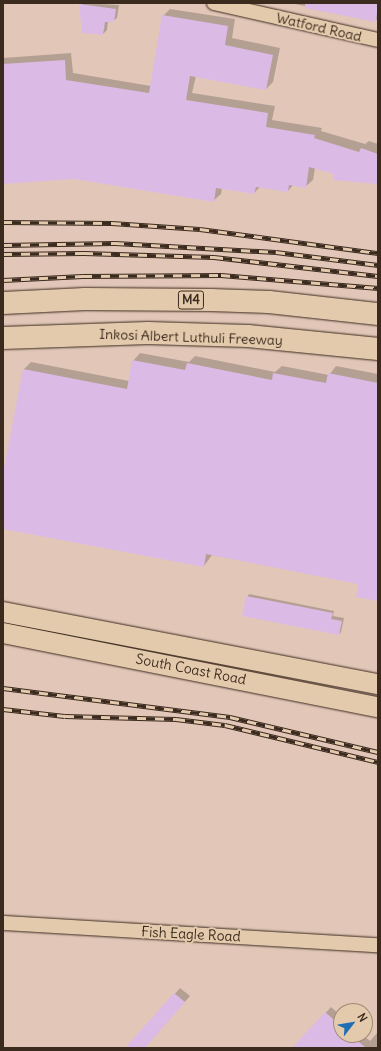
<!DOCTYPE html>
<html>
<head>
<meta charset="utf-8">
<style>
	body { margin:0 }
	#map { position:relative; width:381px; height:1051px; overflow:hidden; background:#e2c7b8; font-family:Delius,sans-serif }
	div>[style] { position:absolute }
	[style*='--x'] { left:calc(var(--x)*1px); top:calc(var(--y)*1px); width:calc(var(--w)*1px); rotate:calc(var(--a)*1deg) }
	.shadow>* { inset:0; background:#0003 }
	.building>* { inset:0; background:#dcbae6 }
	.roads { filter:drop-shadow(0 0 1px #3b2a1e) drop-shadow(0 0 1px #3b2a1e) }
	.street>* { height:14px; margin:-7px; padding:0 7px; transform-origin:7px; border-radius:7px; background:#e4caac }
	.secondary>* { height:20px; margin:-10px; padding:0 10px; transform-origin:10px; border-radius:10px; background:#e4caac }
	.highway>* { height:22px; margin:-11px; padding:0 11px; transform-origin:11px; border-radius:11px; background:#e4caac }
	.rail>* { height:4.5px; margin-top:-2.25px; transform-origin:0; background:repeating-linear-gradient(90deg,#e4caac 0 9px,#3b2a1e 0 18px); box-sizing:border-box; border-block:1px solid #3b2a1e }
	span { translate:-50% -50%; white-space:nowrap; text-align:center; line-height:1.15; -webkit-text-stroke:4px #e4caac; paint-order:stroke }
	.shield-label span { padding:1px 3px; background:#e4caac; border:1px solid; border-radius:3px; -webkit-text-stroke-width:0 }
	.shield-label { font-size:13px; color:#3b2a1e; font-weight:700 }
	.street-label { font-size:14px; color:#3b2a1e }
	.frame { position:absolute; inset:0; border:4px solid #3b2a1e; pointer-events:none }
	.north { position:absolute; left:333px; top:1003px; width:40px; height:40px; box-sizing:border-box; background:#e4caac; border:1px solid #a08a73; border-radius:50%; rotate:59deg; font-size:11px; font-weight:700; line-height:16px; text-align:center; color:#3b2a1e }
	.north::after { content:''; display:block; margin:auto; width:14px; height:18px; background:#1f6fb2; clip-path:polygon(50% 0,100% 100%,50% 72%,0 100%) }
</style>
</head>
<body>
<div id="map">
	<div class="shadow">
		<div style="clip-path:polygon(81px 3px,119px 5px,117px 18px,113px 21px,108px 21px,107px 30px,103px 34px)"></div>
		<div style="clip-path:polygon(290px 3px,378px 3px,378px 18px,375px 21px)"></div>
		<div style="clip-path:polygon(170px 9px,235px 19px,232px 38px,280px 48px,273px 82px,266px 89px,196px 76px,192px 93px,275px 106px,272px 120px,322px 128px,321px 131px,365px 144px,369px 141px,378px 144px,378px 182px,315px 168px,313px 180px,305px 187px,293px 185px,288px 191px,261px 186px,254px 193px,222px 188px,221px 194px,213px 201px,74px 178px,3px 183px,3px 58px,71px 53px,73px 73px,151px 86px,163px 16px)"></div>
		<div style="clip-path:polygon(140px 353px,189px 362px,195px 356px,275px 372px,282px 366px,329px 375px,336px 366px,378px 374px,378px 600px,360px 583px,212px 555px,204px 566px,3px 528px,3px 479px,24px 369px,31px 362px,129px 381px,133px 361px)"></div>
		<div style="clip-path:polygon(249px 594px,334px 611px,333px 616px,344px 618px,341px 632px,339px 634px,247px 597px)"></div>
		<div style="clip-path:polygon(180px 988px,190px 996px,144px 1048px,127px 1048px)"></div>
		<div style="clip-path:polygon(331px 1007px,341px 1016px,341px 1035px,363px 1035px,370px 1041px,378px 1032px,378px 1048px,294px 1048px)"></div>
	</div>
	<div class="building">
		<div style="clip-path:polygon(305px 3px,378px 3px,376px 22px,305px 8px)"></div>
		<div style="clip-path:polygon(79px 4px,116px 9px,114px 22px,105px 22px,103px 35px,82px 33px)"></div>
		<div style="clip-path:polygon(162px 15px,228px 26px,225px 45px,273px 55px,266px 90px,190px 76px,186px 100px,268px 113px,266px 127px,315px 135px,314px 138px,359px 152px,361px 148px,378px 154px,378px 184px,333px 180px,334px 174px,309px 167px,306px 188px,289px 185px,288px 192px,256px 187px,254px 194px,216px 188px,214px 202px,74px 179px,3px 184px,3px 64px,65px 60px,66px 80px,149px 93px)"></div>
		<div style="clip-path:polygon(132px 360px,185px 370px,187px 363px,272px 380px,273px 373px,326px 383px,328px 373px,378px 383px,378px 601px,356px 597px,358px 584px,206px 554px,204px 567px,3px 529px,3px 473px,23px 369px,127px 389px)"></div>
		<div style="clip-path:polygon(246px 596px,333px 613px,331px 619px,342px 621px,339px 635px,242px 616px)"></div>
		<div style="clip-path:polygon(174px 993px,185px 1002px,145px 1048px,125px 1048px)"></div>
		<div style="clip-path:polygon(325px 1012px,341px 1026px,341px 1035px,351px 1035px,366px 1048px,292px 1048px)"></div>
	</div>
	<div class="roads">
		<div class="street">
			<div style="--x:214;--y:3;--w:168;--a:12.7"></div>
			<div style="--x:3;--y:923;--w:376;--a:3.4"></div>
		</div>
		<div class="secondary">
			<div style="--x:3;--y:612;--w:382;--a:10.9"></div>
			<div style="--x:3;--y:633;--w:382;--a:11.2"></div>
		</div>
		<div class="highway">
			<div style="--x:3;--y:303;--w:82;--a:-2.8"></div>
			<div style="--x:85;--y:299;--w:126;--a:0.5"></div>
			<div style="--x:211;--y:300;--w:58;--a:2"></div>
			<div style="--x:269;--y:302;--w:110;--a:6.3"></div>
			<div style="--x:3;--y:338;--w:145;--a:-2"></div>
			<div style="--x:148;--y:333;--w:100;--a:1.7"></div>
			<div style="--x:248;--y:336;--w:131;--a:5.7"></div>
		</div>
	</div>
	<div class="rail">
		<div style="--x:3;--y:222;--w:109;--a:0.5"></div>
		<div style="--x:112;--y:223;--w:88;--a:3.9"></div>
		<div style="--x:200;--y:229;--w:180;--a:7.7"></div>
		<div style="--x:3;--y:245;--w:112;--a:-1"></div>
		<div style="--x:115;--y:243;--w:161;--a:3.2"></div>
		<div style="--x:276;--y:252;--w:103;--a:7.3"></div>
		<div style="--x:3;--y:254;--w:81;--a:-0.7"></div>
		<div style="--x:84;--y:253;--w:130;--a:1.8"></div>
		<div style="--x:214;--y:257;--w:165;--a:6.6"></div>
		<div style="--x:3;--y:280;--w:80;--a:-2.9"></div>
		<div style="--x:83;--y:276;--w:138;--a:-0.4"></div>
		<div style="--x:221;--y:275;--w:158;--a:4.7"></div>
		<div style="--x:3;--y:688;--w:229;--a:7.3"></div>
		<div style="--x:230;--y:717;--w:152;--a:13.3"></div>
		<div style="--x:3;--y:709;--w:62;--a:6.4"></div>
		<div style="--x:65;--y:716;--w:111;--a:1.5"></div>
		<div style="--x:176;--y:719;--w:49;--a:7"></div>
		<div style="--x:225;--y:725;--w:157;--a:13.6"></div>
	</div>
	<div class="shield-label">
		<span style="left:191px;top:300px">M4</span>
	</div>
	<div class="street-label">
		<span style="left:319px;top:27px;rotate:13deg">Watford Road</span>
		<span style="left:191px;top:337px;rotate:2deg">Inkosi Albert Luthuli Freeway</span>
		<span style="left:191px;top:669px;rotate:11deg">South Coast Road</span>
		<span style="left:191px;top:934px;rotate:3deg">Fish Eagle Road</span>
	</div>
	<div class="frame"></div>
	<div class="north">N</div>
</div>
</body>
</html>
